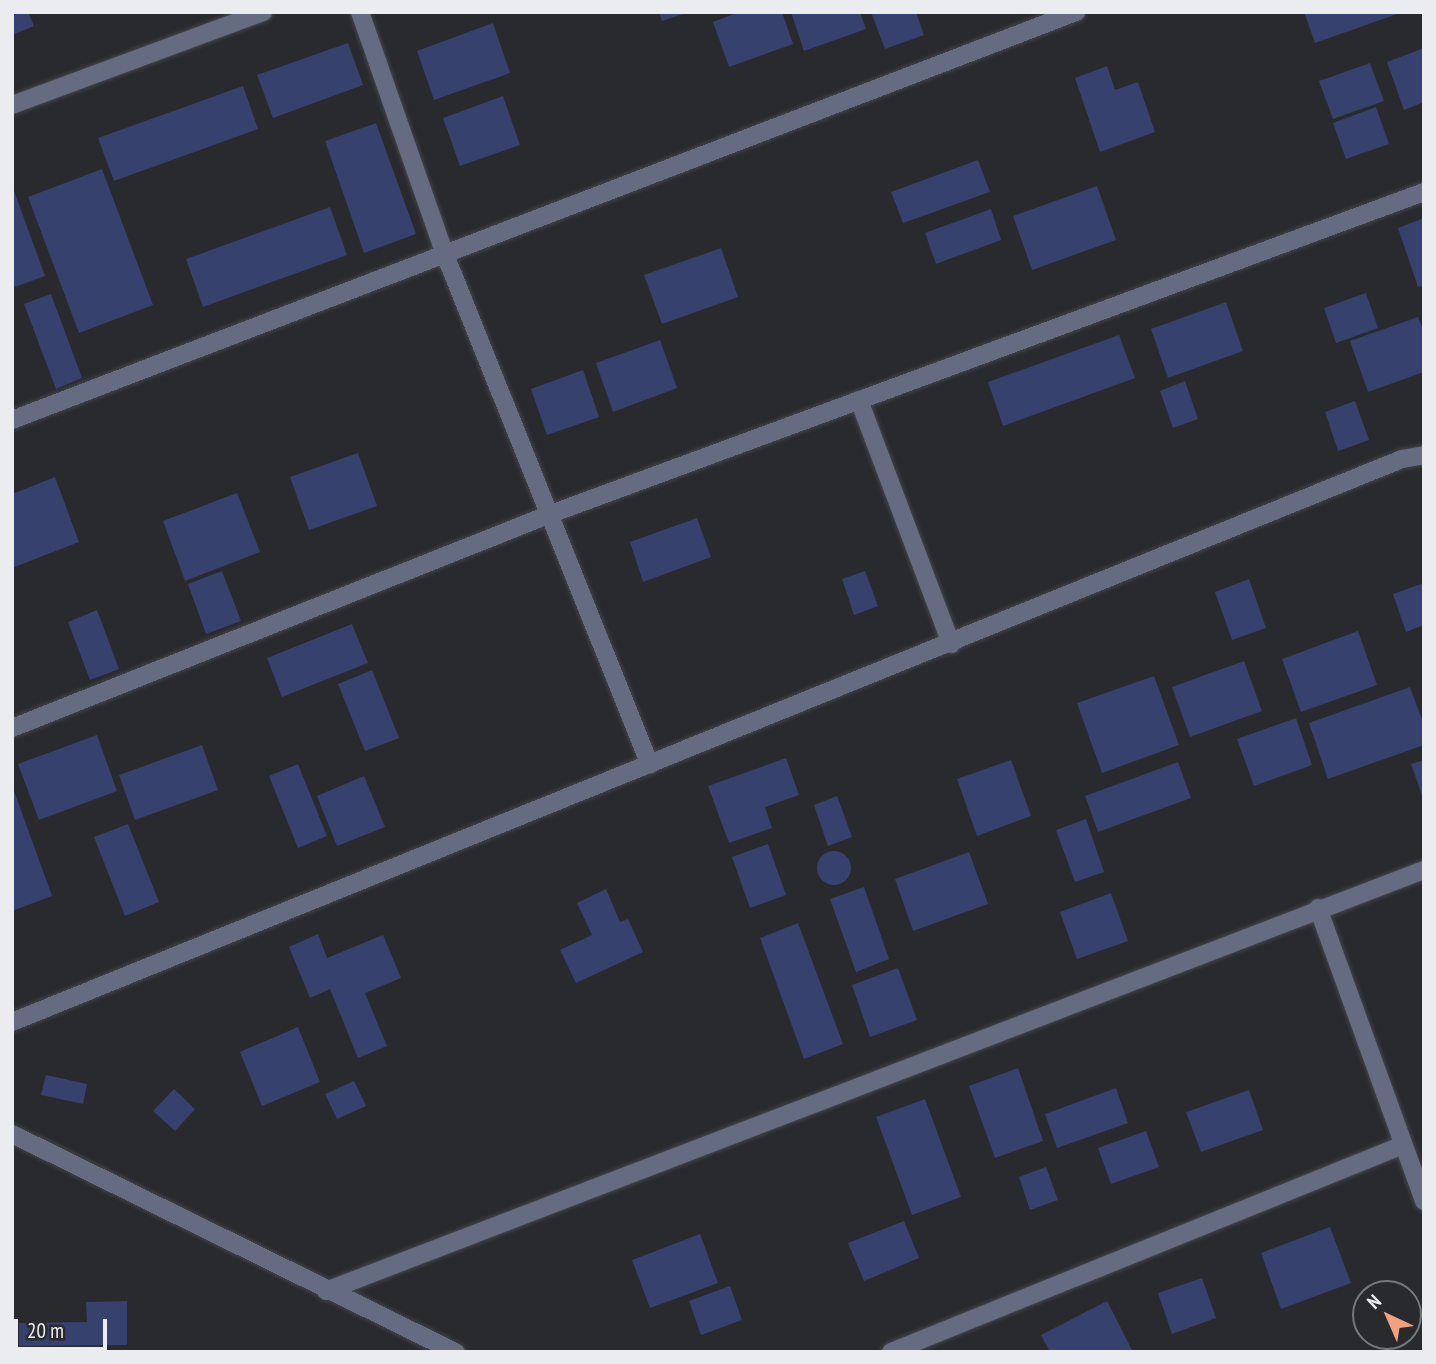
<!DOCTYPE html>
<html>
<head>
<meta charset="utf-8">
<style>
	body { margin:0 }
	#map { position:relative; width:1436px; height:1364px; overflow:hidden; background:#282a2e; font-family:"PT Sans Narrow",sans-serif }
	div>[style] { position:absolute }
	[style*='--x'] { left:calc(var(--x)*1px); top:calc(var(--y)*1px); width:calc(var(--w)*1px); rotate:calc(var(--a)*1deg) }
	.building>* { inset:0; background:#37416d }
	.round { border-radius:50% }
	.roads { filter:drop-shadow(0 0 2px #434549) drop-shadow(0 0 2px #434549) }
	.minor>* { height:18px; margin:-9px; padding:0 9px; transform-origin:9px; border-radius:9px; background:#656b80 }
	span { translate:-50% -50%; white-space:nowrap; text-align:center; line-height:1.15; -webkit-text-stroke:7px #282a2e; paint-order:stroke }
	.frame { position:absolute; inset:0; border:14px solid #ebecef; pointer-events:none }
	.north { position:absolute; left:1352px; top:1280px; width:70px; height:70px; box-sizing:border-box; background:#282a2e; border:2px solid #76787b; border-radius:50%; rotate:316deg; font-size:19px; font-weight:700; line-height:28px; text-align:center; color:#ebecef }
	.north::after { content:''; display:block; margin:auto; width:24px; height:32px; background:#f1a17d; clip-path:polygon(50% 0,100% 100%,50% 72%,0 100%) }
	.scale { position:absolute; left:14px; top:1319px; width:93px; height:32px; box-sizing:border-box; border:4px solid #ebecef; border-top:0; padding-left:9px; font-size:21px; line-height:24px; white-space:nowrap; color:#ebecef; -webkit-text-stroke:5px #282a2e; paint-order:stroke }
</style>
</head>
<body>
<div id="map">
	<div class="building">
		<div style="clip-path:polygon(12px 12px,28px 12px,34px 26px,12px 35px)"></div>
		<div style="clip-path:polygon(659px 12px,686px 12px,686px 13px,662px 21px)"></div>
		<div style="clip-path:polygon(739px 12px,782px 12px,793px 44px,729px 67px,713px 22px)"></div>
		<div style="clip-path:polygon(791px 12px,860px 12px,866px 29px,804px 51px)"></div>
		<div style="clip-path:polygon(871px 12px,916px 12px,924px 35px,885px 49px)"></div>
		<div style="clip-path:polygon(1304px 12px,1400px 12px,1400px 13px,1315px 43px)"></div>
		<div style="clip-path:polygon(493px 23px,510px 73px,434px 100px,417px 51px)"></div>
		<div style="clip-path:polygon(348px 43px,363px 85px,273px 118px,257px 75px)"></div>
		<div style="clip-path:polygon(1424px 48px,1424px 102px,1404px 110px,1387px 62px)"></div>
		<div style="clip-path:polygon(1370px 63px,1384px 101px,1333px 119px,1319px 81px)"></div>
		<div style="clip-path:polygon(1107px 66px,1115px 90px,1138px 82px,1155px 132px,1100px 152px,1075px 78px)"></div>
		<div style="clip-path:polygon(243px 86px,258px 129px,114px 181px,98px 138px)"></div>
		<div style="clip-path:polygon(503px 96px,520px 145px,460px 166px,443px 118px)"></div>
		<div style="clip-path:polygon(1376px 107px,1389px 144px,1346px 159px,1333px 123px)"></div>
		<div style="clip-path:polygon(376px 123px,416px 234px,364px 253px,325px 141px)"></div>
		<div style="clip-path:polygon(978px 160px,990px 192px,903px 223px,891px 192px)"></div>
		<div style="clip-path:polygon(102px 169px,153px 305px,79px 333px,28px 197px)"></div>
		<div style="clip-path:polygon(1097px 186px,1116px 240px,1032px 270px,1013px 216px)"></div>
		<div style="clip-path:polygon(13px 188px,45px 276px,15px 287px,12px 280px)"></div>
		<div style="clip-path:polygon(330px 207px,347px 255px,203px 307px,186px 259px)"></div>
		<div style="clip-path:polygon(991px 209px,1001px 240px,936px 264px,925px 233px)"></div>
		<div style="clip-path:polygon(1424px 218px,1424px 285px,1418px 287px,1398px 228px)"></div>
		<div style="clip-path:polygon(721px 248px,738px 297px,662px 324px,644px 275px)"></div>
		<div style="clip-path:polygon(1366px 293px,1378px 328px,1336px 343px,1324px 308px)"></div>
		<div style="clip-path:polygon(51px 294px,82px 378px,56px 389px,24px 304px)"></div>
		<div style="clip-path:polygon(1226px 302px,1243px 351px,1168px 378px,1151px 329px)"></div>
		<div style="clip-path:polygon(1418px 317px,1424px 333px,1424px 372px,1368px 392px,1350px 341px)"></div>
		<div style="clip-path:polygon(1119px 335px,1135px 378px,1003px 426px,988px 382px)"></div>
		<div style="clip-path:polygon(660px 340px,677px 388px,613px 412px,596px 363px)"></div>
		<div style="clip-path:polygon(583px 370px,599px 417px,547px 435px,531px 389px)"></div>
		<div style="clip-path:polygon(1185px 381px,1198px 419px,1173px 428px,1160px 391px)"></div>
		<div style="clip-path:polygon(1355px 401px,1369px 440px,1338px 451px,1325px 412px)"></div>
		<div style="clip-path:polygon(358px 453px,377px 506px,309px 530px,290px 477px)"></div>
		<div style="clip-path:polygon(55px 477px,79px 542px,12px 568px,12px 494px)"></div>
		<div style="clip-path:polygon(237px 493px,260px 552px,185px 581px,163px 521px)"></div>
		<div style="clip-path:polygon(697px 518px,711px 557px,643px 582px,630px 542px)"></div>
		<div style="clip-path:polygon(222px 571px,241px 621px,206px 634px,188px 584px)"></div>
		<div style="clip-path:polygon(865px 571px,878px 606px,854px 615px,842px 579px)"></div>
		<div style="clip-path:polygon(1249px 579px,1266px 628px,1232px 640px,1215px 592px)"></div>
		<div style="clip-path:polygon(1424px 583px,1424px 625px,1406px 632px,1393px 594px)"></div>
		<div style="clip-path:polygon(97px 610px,119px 669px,90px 680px,68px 622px)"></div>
		<div style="clip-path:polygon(352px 624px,368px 663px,282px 697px,267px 658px)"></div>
		<div style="clip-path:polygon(1358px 631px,1377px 685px,1301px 712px,1282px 659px)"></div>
		<div style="clip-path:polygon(1244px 661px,1262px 711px,1190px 737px,1172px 687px)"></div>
		<div style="clip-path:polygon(372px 670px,399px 738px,365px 751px,338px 684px)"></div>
		<div style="clip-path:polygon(1154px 676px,1179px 745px,1102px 773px,1077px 703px)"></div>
		<div style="clip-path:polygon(1410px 687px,1424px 725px,1424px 745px,1328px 779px,1309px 723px)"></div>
		<div style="clip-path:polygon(1296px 718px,1312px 765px,1254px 786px,1237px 739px)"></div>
		<div style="clip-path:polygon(97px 735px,117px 791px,39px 820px,18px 764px)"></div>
		<div style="clip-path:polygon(202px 745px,218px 790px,135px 820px,119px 775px)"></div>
		<div style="clip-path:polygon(786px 758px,799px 795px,765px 807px,772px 828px,729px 843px,708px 786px)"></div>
		<div style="clip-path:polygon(1011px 760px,1031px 816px,977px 836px,957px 779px)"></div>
		<div style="clip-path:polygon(1424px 760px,1424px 798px,1423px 798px,1411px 764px)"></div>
		<div style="clip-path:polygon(1178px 762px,1191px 798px,1098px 832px,1085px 796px)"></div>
		<div style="clip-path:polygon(298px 764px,327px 836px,298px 848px,269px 776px)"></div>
		<div style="clip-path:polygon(364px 776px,385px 827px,337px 846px,317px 796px)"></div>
		<div style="clip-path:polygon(13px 788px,52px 896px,12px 911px,12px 789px)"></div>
		<div style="clip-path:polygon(837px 796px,852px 837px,828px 846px,814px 805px)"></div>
		<div style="clip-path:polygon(1086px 819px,1104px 872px,1075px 882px,1056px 830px)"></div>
		<div style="clip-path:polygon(128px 824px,159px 902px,125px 916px,94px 837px)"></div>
		<div style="clip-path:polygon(768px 844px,786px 895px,750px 908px,732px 857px)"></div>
		<div class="round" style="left:817px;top:851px;width:34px;height:34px"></div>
		<div style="clip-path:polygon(969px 852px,988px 904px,913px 931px,895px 879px)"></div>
		<div style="clip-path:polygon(864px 887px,889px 959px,856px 972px,830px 899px)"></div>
		<div style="clip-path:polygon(606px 889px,620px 922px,628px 919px,643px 952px,576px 983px,560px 950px,592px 935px,577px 903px)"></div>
		<div style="clip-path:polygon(1111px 893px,1128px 941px,1077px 959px,1060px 912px)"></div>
		<div style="clip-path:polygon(798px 923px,843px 1044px,804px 1059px,760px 938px)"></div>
		<div style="clip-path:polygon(318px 934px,327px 958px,383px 935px,401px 978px,365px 993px,387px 1046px,358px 1058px,330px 989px,310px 998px,289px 947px)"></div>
		<div style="clip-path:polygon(898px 968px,917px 1020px,870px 1037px,852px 985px)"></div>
		<div style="clip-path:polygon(298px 1027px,320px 1082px,262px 1106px,240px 1052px)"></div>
		<div style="clip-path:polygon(1018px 1068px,1043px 1141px,995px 1158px,969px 1086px)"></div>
		<div style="clip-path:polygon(46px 1075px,87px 1084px,83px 1104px,41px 1095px)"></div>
		<div style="clip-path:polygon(354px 1081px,366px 1106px,337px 1119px,325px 1094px)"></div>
		<div style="clip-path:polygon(1116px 1088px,1128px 1123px,1057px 1148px,1045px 1114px)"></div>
		<div style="clip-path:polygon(174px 1089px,195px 1109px,175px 1131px,153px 1111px)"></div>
		<div style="clip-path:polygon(1249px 1090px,1263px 1130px,1201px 1152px,1186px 1112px)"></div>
		<div style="clip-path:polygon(925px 1099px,961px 1197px,912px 1215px,876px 1117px)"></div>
		<div style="clip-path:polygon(1146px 1131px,1159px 1167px,1111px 1184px,1098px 1148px)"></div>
		<div style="clip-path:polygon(1046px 1167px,1058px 1200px,1030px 1210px,1019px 1177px)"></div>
		<div style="clip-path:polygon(904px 1221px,919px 1258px,864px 1281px,848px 1243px)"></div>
		<div style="clip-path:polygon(1330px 1227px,1351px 1283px,1281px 1309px,1261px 1253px)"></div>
		<div style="clip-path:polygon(700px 1234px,718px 1283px,650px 1308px,632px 1260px)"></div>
		<div style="clip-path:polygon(1202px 1278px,1216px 1318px,1172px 1334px,1158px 1293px)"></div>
		<div style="clip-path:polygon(730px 1286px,742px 1320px,701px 1335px,689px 1301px)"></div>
		<div style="clip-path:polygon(127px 1301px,127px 1345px,19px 1346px,19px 1323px,87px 1322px,86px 1302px)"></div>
		<div style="clip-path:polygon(1107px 1301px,1133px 1352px,1050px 1352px,1041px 1335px)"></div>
	</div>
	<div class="roads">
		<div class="minor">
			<div style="--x:360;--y:12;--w:260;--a:70.7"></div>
			<div style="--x:446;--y:257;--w:547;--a:68.12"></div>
			<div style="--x:12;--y:105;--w:268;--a:-20.3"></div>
			<div style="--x:859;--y:400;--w:261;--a:69.3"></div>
			<div style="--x:12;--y:420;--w:1140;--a:-20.98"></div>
			<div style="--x:12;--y:728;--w:577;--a:-21.67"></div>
			<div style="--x:548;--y:515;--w:934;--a:-20.24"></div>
			<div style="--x:1318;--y:908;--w:312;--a:70.1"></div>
			<div style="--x:12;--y:1022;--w:1500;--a:-22.05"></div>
			<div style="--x:1402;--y:459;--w:22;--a:-10"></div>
			<div style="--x:12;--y:1134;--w:495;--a:26.2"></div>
			<div style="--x:326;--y:1291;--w:1176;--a:-20.98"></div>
			<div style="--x:891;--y:1352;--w:552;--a:-22.01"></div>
		</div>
	</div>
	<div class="frame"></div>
	<div class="north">N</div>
	<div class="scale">20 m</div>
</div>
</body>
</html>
